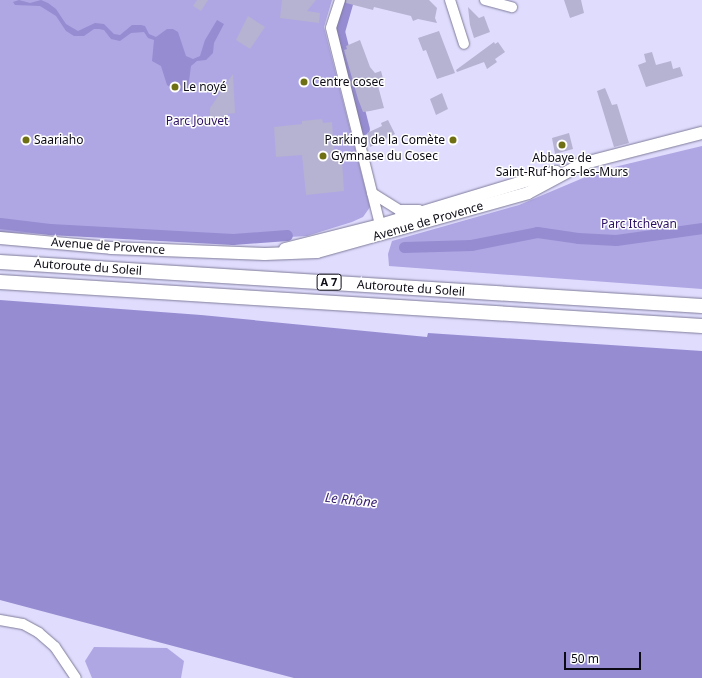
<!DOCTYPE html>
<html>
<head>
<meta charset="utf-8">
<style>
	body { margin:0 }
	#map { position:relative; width:702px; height:678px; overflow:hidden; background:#dfdcfd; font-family:"Noto Sans",sans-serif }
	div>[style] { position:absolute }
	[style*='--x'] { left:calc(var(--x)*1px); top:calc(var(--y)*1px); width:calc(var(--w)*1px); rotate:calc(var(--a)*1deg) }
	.green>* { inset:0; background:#afa7e3 }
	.water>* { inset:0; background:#968cd1 }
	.canal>* { height:11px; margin:-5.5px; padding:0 5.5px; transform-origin:5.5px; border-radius:5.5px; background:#968cd1 }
	.building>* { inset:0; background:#b6b2d2 }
	.roads { filter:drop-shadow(0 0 1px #7f7b99) drop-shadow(0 0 1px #7f7b99) }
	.minor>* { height:10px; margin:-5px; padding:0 5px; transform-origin:5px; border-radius:5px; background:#fff }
	.major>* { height:12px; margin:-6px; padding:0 6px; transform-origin:6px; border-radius:6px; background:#fff }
	.highway>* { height:14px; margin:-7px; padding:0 7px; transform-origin:7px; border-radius:7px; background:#fff }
	.dots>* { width:11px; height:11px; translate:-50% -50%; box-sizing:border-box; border:2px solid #fff; border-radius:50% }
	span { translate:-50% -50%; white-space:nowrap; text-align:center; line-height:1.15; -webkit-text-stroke:3px #fff; paint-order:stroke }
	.shield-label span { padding:1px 3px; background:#fff; border:1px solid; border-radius:3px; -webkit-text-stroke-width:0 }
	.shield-label { font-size:11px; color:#0c0b15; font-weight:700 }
	.poi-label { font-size:12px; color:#0c0b15 }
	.left { translate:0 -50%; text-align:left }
	.right { translate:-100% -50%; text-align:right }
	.park-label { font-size:12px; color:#2d1164 }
	.street-label { font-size:12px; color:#0c0b15 }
	.water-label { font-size:13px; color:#361e70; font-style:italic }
	.scale { position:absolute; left:564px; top:652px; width:77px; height:18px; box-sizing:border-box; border:2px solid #0c0b15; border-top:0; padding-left:5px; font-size:12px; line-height:14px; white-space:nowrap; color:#0c0b15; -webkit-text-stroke:3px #fff; paint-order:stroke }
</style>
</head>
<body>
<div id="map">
	<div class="green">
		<div style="clip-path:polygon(0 0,332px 0,324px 27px,370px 207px,363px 217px,352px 222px,307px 236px,200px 242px,0 232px)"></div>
		<div style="clip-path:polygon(702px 146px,702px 289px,389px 266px,388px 254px,392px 241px,519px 205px,602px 170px)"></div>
		<div style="clip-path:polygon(94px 647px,167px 648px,184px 661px,181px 678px,92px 678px,85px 661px)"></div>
	</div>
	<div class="water">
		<div style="clip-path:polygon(19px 0,30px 3px,41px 0,48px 3px,56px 9px,66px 24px,78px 31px,95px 23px,104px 24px,114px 34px,120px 35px,132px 25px,141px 25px,145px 26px,149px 34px,156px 37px,167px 29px,173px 29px,178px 32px,186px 56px,193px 59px,200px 56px,205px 40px,217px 20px,224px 24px,214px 43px,213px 53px,206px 60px,197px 61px,191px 66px,188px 89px,177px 92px,167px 85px,161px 66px,152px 61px,154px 40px,148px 38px,144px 32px,131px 33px,120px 41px,111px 39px,104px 30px,99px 29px,94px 29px,84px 36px,74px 36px,66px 31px,56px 16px,40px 6px,15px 5px,13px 2px)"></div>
		<div style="clip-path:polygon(0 300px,201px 315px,427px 337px,428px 333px,702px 351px,702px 678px,294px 678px,0 600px)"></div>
	</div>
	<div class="canal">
		<div style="--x:348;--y:0;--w:32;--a:106"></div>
		<div style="--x:339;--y:31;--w:101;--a:75.7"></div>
		<div style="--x:0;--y:223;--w:50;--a:6.8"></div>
		<div style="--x:50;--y:229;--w:183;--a:3.1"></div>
		<div style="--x:233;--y:239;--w:54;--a:-4.2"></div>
		<div style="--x:404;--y:247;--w:67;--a:-1.7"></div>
		<div style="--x:471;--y:245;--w:67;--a:-11.1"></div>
		<div style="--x:537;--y:232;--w:41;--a:8.3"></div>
		<div style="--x:578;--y:238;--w:38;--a:3"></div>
		<div style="--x:616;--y:240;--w:87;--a:-7.9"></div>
	</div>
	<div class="building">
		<div style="clip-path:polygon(197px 0,208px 0,201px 11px,193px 6px)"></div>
		<div style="clip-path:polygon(282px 0,316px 0,307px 11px,320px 13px,319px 23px,280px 18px)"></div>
		<div style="clip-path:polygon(346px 0,429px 0,437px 8px,435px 18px,437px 23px,418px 19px,413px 21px,411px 16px,374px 7px,373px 10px,346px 3px)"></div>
		<div style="clip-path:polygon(564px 0,581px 0,584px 13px,570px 18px)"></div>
		<div style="clip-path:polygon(468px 7px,479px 18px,484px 16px,490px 32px,474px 38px,470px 25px)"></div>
		<div style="clip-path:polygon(248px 16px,265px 27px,250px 49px,236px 40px)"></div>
		<div style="clip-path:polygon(439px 31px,455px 73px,437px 79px,426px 50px,423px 51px,418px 38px)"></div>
		<div style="clip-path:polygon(360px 40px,370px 67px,375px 73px,381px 71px,384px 82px,378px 86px,384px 108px,370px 111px,363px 112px,358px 99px,344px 50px,347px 49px,346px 46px)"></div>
		<div style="clip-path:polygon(494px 42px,495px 44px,498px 42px,505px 52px,495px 59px,497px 62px,487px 69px,484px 62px,457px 72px,456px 70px)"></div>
		<div style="clip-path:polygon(652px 52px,656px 65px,671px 61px,673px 69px,680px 67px,683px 76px,646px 87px,638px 65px,646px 62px,644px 54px)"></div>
		<div style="clip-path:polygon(233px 74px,235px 113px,227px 114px,227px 120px,210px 121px,210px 108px)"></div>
		<div style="clip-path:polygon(605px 88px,612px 105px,617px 104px,629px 143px,614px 147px,597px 91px)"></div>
		<div style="clip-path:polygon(442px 93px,448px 109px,436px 115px,430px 99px)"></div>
		<div style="clip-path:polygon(322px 119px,323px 123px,332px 122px,335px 161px,342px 160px,344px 191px,306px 195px,302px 155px,276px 157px,274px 127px,302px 124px,302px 121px)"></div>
		<div style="clip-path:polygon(388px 120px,395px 134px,370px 147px,367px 133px,382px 126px,381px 123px)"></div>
		<div style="clip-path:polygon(569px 133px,573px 149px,555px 154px,552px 138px)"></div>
	</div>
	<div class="roads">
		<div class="minor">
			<div style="--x:340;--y:0;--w:29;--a:108"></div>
			<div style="--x:331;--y:28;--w:211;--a:76"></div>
			<div style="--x:450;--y:0;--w:46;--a:72.3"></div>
			<div style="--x:485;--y:0;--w:28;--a:15"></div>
			<div style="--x:372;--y:193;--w:32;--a:32"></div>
			<div style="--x:399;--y:210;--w:20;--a:0"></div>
			<div style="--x:0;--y:620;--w:23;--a:10"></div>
			<div style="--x:23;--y:624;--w:18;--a:29"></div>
			<div style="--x:39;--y:633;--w:21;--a:41"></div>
			<div style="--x:55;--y:647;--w:37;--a:56"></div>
		</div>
		<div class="major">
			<div style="--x:577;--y:165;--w:129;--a:-14.4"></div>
			<div style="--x:0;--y:238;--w:111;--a:5.1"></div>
			<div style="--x:111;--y:248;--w:154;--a:2.2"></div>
			<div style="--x:265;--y:254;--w:52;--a:-2.2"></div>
			<div style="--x:317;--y:252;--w:219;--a:-15.6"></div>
			<div style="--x:528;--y:193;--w:64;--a:-28.2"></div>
			<div style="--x:285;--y:249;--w:98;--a:-14.2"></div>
			<div style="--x:380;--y:225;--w:184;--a:-16.8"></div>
		</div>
		<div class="highway">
			<div style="--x:0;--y:262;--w:703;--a:3.59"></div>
			<div style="--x:0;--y:282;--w:703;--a:3.59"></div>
		</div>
	</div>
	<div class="dots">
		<div style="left:304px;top:82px;background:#6f7014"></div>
		<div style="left:175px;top:87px;background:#6f7014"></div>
		<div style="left:26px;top:140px;background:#6f7014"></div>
		<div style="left:453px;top:140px;background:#6f7014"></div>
		<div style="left:562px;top:145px;background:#6f7014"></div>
		<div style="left:323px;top:156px;background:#6f7014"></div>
	</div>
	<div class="shield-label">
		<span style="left:329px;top:282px">A 7</span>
	</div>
	<div class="poi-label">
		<span class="left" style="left:312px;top:82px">Centre cosec</span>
		<span class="left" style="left:183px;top:87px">Le noyé</span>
		<span class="left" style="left:34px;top:140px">Saariaho</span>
		<span class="right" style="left:445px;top:140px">Parking de la Comète</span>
		<span class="left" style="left:331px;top:156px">Gymnase du Cosec</span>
		<span style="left:562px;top:165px">Abbaye de<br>Saint-Ruf-hors-les-Murs</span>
	</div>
	<div class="park-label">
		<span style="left:197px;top:121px">Parc Jouvet</span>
		<span style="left:639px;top:224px">Parc Itchevan</span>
	</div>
	<div class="street-label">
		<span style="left:428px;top:221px;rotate:-16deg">Avenue de Provence</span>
		<span style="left:108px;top:246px;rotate:4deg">Avenue de Provence</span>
		<span style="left:88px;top:267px;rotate:4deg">Autoroute du Soleil</span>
		<span style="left:411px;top:288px;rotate:4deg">Autoroute du Soleil</span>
	</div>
	<div class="water-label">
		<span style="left:351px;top:500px;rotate:6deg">Le Rhône</span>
	</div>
	<div class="scale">50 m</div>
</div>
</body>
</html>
